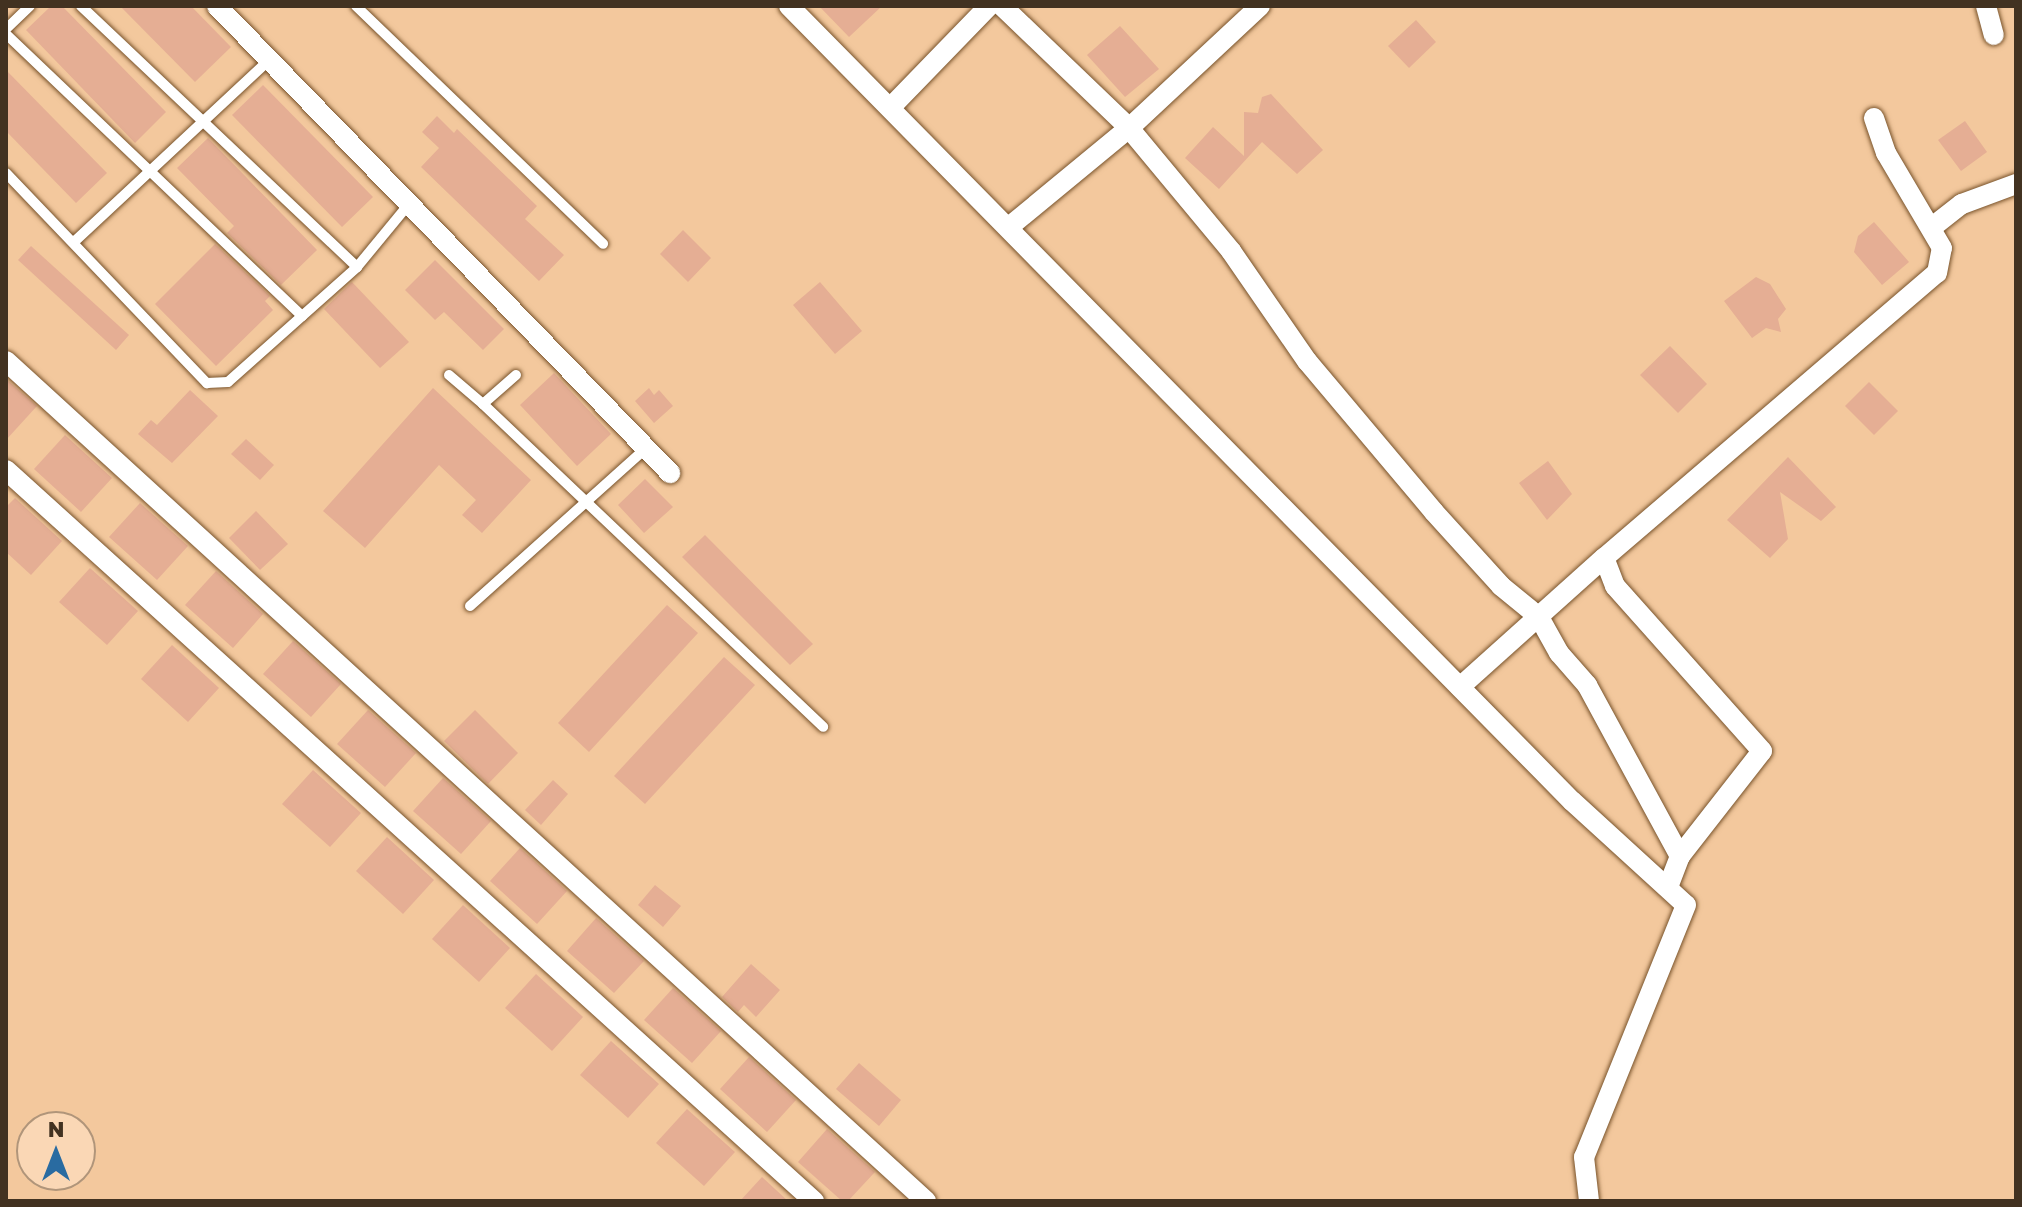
<!DOCTYPE html>
<html>
<head>
<meta charset="utf-8">
<style>
	body { margin:0 }
	#map { position:relative; width:2022px; height:1207px; overflow:hidden; background:#f3c89d; font-family:"Golos Text",sans-serif }
	div>[style] { position:absolute }
	[style*='--x'] { left:calc(var(--x)*1px); top:calc(var(--y)*1px); width:calc(var(--w)*1px); rotate:calc(var(--a)*1deg) }
	.building>* { inset:0; background:#e5ae94 }
	.roads { filter:drop-shadow(0 0 2px #78532b) drop-shadow(0 0 2px #78532b) }
	.service>* { height:10px; margin:-5px; padding:0 5px; transform-origin:5px; border-radius:5px; background:#fff }
	.minor>* { height:20px; margin:-10px; padding:0 10px; transform-origin:10px; border-radius:10px; background:#fff }
	span { translate:-50% -50%; white-space:nowrap; text-align:center; line-height:1.15; -webkit-text-stroke:6px #fad7b5; paint-order:stroke }
	.frame { position:absolute; inset:0; border:8px solid #423221; pointer-events:none }
	.north { position:absolute; left:16px; top:1111px; width:80px; height:80px; box-sizing:border-box; background:#fad7b5; border:2px solid #b0957a; border-radius:50%; rotate:0deg; font-size:22px; font-weight:700; line-height:32px; text-align:center; color:#423221 }
	.north::after { content:''; display:block; margin:auto; width:28px; height:36px; background:#296ba1; clip-path:polygon(50% 0,100% 100%,50% 72%,0 100%) }
</style>
</head>
<body>
<div id="map">
	<div class="building">
		<div style="clip-path:polygon(51px 6px,62px 6px,166px 112px,135px 143px,26px 30px)"></div>
		<div style="clip-path:polygon(120px 6px,191px 6px,231px 47px,195px 82px)"></div>
		<div style="clip-path:polygon(819px 6px,882px 6px,849px 37px)"></div>
		<div style="clip-path:polygon(1416px 20px,1436px 42px,1409px 68px,1388px 46px)"></div>
		<div style="clip-path:polygon(1120px 26px,1159px 69px,1125px 97px,1087px 55px)"></div>
		<div style="clip-path:polygon(6px 70px,107px 173px,76px 203px,6px 131px)"></div>
		<div style="clip-path:polygon(263px 85px,373px 197px,342px 227px,232px 115px)"></div>
		<div style="clip-path:polygon(1271px 94px,1323px 150px,1297px 174px,1262px 142px,1219px 189px,1185px 158px,1213px 127px,1244px 156px,1244px 112px,1258px 113px,1262px 97px)"></div>
		<div style="clip-path:polygon(437px 116px,454px 133px,457px 129px,537px 206px,525px 219px,564px 255px,539px 281px,421px 167px,439px 148px,422px 132px)"></div>
		<div style="clip-path:polygon(1965px 121px,1987px 152px,1961px 171px,1938px 140px)"></div>
		<div style="clip-path:polygon(208px 138px,317px 250px,281px 285px,227px 233px,234px 226px,177px 168px)"></div>
		<div style="clip-path:polygon(1874px 222px,1909px 262px,1882px 285px,1854px 252px,1858px 236px)"></div>
		<div style="clip-path:polygon(683px 230px,711px 258px,688px 282px,660px 254px)"></div>
		<div style="clip-path:polygon(215px 244px,270px 296px,265px 301px,273px 310px,216px 366px,155px 304px)"></div>
		<div style="clip-path:polygon(31px 246px,129px 335px,116px 350px,18px 260px)"></div>
		<div style="clip-path:polygon(435px 260px,504px 329px,483px 350px,444px 312px,435px 320px,405px 290px)"></div>
		<div style="clip-path:polygon(1756px 277px,1770px 284px,1786px 309px,1778px 319px,1781px 332px,1766px 328px,1752px 338px,1724px 301px)"></div>
		<div style="clip-path:polygon(352px 282px,409px 342px,380px 368px,324px 309px)"></div>
		<div style="clip-path:polygon(820px 282px,862px 331px,835px 354px,793px 305px)"></div>
		<div style="clip-path:polygon(1670px 346px,1707px 384px,1678px 413px,1640px 375px)"></div>
		<div style="clip-path:polygon(554px 373px,611px 434px,577px 466px,520px 405px)"></div>
		<div style="clip-path:polygon(6px 379px,37px 406px,6px 440px)"></div>
		<div style="clip-path:polygon(1869px 382px,1898px 411px,1874px 435px,1845px 406px)"></div>
		<div style="clip-path:polygon(433px 388px,531px 480px,482px 533px,462px 515px,476px 500px,439px 465px,365px 548px,323px 511px)"></div>
		<div style="clip-path:polygon(649px 388px,654px 395px,659px 390px,673px 406px,654px 423px,635px 401px)"></div>
		<div style="clip-path:polygon(190px 390px,218px 416px,172px 463px,138px 434px,151px 420px,157px 425px)"></div>
		<div style="clip-path:polygon(65px 435px,112px 478px,81px 512px,34px 469px)"></div>
		<div style="clip-path:polygon(246px 439px,274px 465px,260px 480px,231px 454px)"></div>
		<div style="clip-path:polygon(1788px 457px,1836px 507px,1821px 521px,1780px 492px,1788px 539px,1770px 558px,1727px 520px)"></div>
		<div style="clip-path:polygon(1548px 461px,1572px 494px,1547px 520px,1519px 483px)"></div>
		<div style="clip-path:polygon(645px 479px,673px 507px,644px 533px,618px 505px)"></div>
		<div style="clip-path:polygon(15px 498px,62px 541px,31px 575px,6px 552px,6px 507px)"></div>
		<div style="clip-path:polygon(140px 503px,188px 546px,157px 580px,109px 537px)"></div>
		<div style="clip-path:polygon(256px 511px,288px 544px,260px 570px,229px 538px)"></div>
		<div style="clip-path:polygon(705px 535px,813px 644px,790px 665px,682px 557px)"></div>
		<div style="clip-path:polygon(90px 568px,138px 611px,107px 645px,59px 602px)"></div>
		<div style="clip-path:polygon(216px 571px,263px 614px,233px 648px,185px 605px)"></div>
		<div style="clip-path:polygon(667px 605px,698px 633px,589px 752px,558px 723px)"></div>
		<div style="clip-path:polygon(293px 641px,341px 684px,311px 717px,263px 674px)"></div>
		<div style="clip-path:polygon(172px 645px,219px 688px,188px 722px,141px 679px)"></div>
		<div style="clip-path:polygon(724px 657px,755px 685px,645px 804px,614px 776px)"></div>
		<div style="clip-path:polygon(368px 710px,416px 753px,385px 787px,337px 744px)"></div>
		<div style="clip-path:polygon(475px 710px,518px 753px,488px 784px,444px 741px)"></div>
		<div style="clip-path:polygon(313px 770px,361px 813px,330px 847px,282px 804px)"></div>
		<div style="clip-path:polygon(443px 778px,491px 821px,461px 854px,413px 811px)"></div>
		<div style="clip-path:polygon(553px 780px,568px 794px,541px 825px,525px 810px)"></div>
		<div style="clip-path:polygon(387px 837px,434px 880px,403px 914px,356px 871px)"></div>
		<div style="clip-path:polygon(520px 848px,567px 891px,537px 924px,490px 881px)"></div>
		<div style="clip-path:polygon(655px 885px,681px 906px,663px 927px,638px 905px)"></div>
		<div style="clip-path:polygon(463px 905px,510px 948px,479px 982px,432px 939px)"></div>
		<div style="clip-path:polygon(596px 918px,644px 961px,614px 993px,567px 951px)"></div>
		<div style="clip-path:polygon(751px 964px,780px 990px,756px 1017px,744px 1005px,738px 1012px,722px 997px)"></div>
		<div style="clip-path:polygon(536px 974px,583px 1017px,552px 1051px,505px 1008px)"></div>
		<div style="clip-path:polygon(673px 988px,721px 1031px,692px 1063px,644px 1020px)"></div>
		<div style="clip-path:polygon(611px 1041px,659px 1084px,628px 1118px,580px 1075px)"></div>
		<div style="clip-path:polygon(749px 1057px,796px 1100px,767px 1132px,720px 1089px)"></div>
		<div style="clip-path:polygon(859px 1063px,901px 1100px,879px 1126px,836px 1089px)"></div>
		<div style="clip-path:polygon(687px 1109px,735px 1152px,704px 1186px,656px 1143px)"></div>
		<div style="clip-path:polygon(827px 1129px,875px 1172px,848px 1201px,842px 1201px,798px 1162px)"></div>
		<div style="clip-path:polygon(762px 1177px,788px 1201px,740px 1201px)"></div>
	</div>
	<div class="roads">
		<div class="service">
			<div style="--x:81;--y:6;--w:380;--a:43.4"></div>
			<div style="--x:356;--y:6;--w:343;--a:43.9"></div>
			<div style="--x:6;--y:29;--w:33;--a:-44"></div>
			<div style="--x:6;--y:34;--w:409;--a:43.6"></div>
			<div style="--x:6;--y:173;--w:291;--a:46.3"></div>
			<div style="--x:207;--y:383;--w:21;--a:-3"></div>
			<div style="--x:228;--y:382;--w:173;--a:-41.7"></div>
			<div style="--x:357;--y:267;--w:82;--a:-50.5"></div>
			<div style="--x:75;--y:241;--w:265;--a:-43"></div>
			<div style="--x:449;--y:375;--w:45;--a:40.5"></div>
			<div style="--x:516;--y:375;--w:44;--a:138.7"></div>
			<div style="--x:483;--y:404;--w:469;--a:43.5"></div>
			<div style="--x:470;--y:606;--w:237;--a:-41.9"></div>
		</div>
		<div class="minor">
			<div style="--x:217;--y:6;--w:651;--a:45.87"></div>
			<div style="--x:789;--y:6;--w:1116;--a:45.44"></div>
			<div style="--x:1572;--y:801;--w:154;--a:42.4"></div>
			<div style="--x:1686;--y:905;--w:272;--a:112"></div>
			<div style="--x:1584;--y:1157;--w:44;--a:83.5"></div>
			<div style="--x:1002;--y:6;--w:176;--a:43.8"></div>
			<div style="--x:1129;--y:128;--w:156;--a:140.5"></div>
			<div style="--x:1260;--y:6;--w:179;--a:137"></div>
			<div style="--x:1129;--y:128;--w:160;--a:50.3"></div>
			<div style="--x:1231;--y:251;--w:134;--a:55.4"></div>
			<div style="--x:1307;--y:361;--w:197;--a:49.9"></div>
			<div style="--x:1434;--y:512;--w:100;--a:47.8"></div>
			<div style="--x:1501;--y:586;--w:49;--a:39.2"></div>
			<div style="--x:1539;--y:617;--w:41;--a:60.9"></div>
			<div style="--x:1559;--y:653;--w:43;--a:48.8"></div>
			<div style="--x:1587;--y:685;--w:195;--a:61.5"></div>
			<div style="--x:1680;--y:856;--w:31;--a:111"></div>
			<div style="--x:1986;--y:6;--w:30;--a:75"></div>
			<div style="--x:891;--y:107;--w:141;--a:-45.9"></div>
			<div style="--x:1931;--y:228;--w:39;--a:-38"></div>
			<div style="--x:1962;--y:204;--w:58;--a:-20.3"></div>
			<div style="--x:6;--y:361;--w:1246;--a:42.4"></div>
			<div style="--x:6;--y:470;--w:1090;--a:42.14"></div>
			<div style="--x:1460;--y:687;--w:193;--a:-41.9"></div>
			<div style="--x:1680;--y:856;--w:133;--a:-52"></div>
			<div style="--x:1762;--y:751;--w:221;--a:-131.7"></div>
			<div style="--x:1615;--y:586;--w:30;--a:-111"></div>
			<div style="--x:1604;--y:558;--w:438;--a:-40.6"></div>
			<div style="--x:1937;--y:273;--w:25;--a:-79"></div>
			<div style="--x:1942;--y:248;--w:110;--a:-120.5"></div>
			<div style="--x:1886;--y:153;--w:37;--a:-109"></div>
		</div>
	</div>
	<div class="frame"></div>
	<div class="north">N</div>
</div>
</body>
</html>
